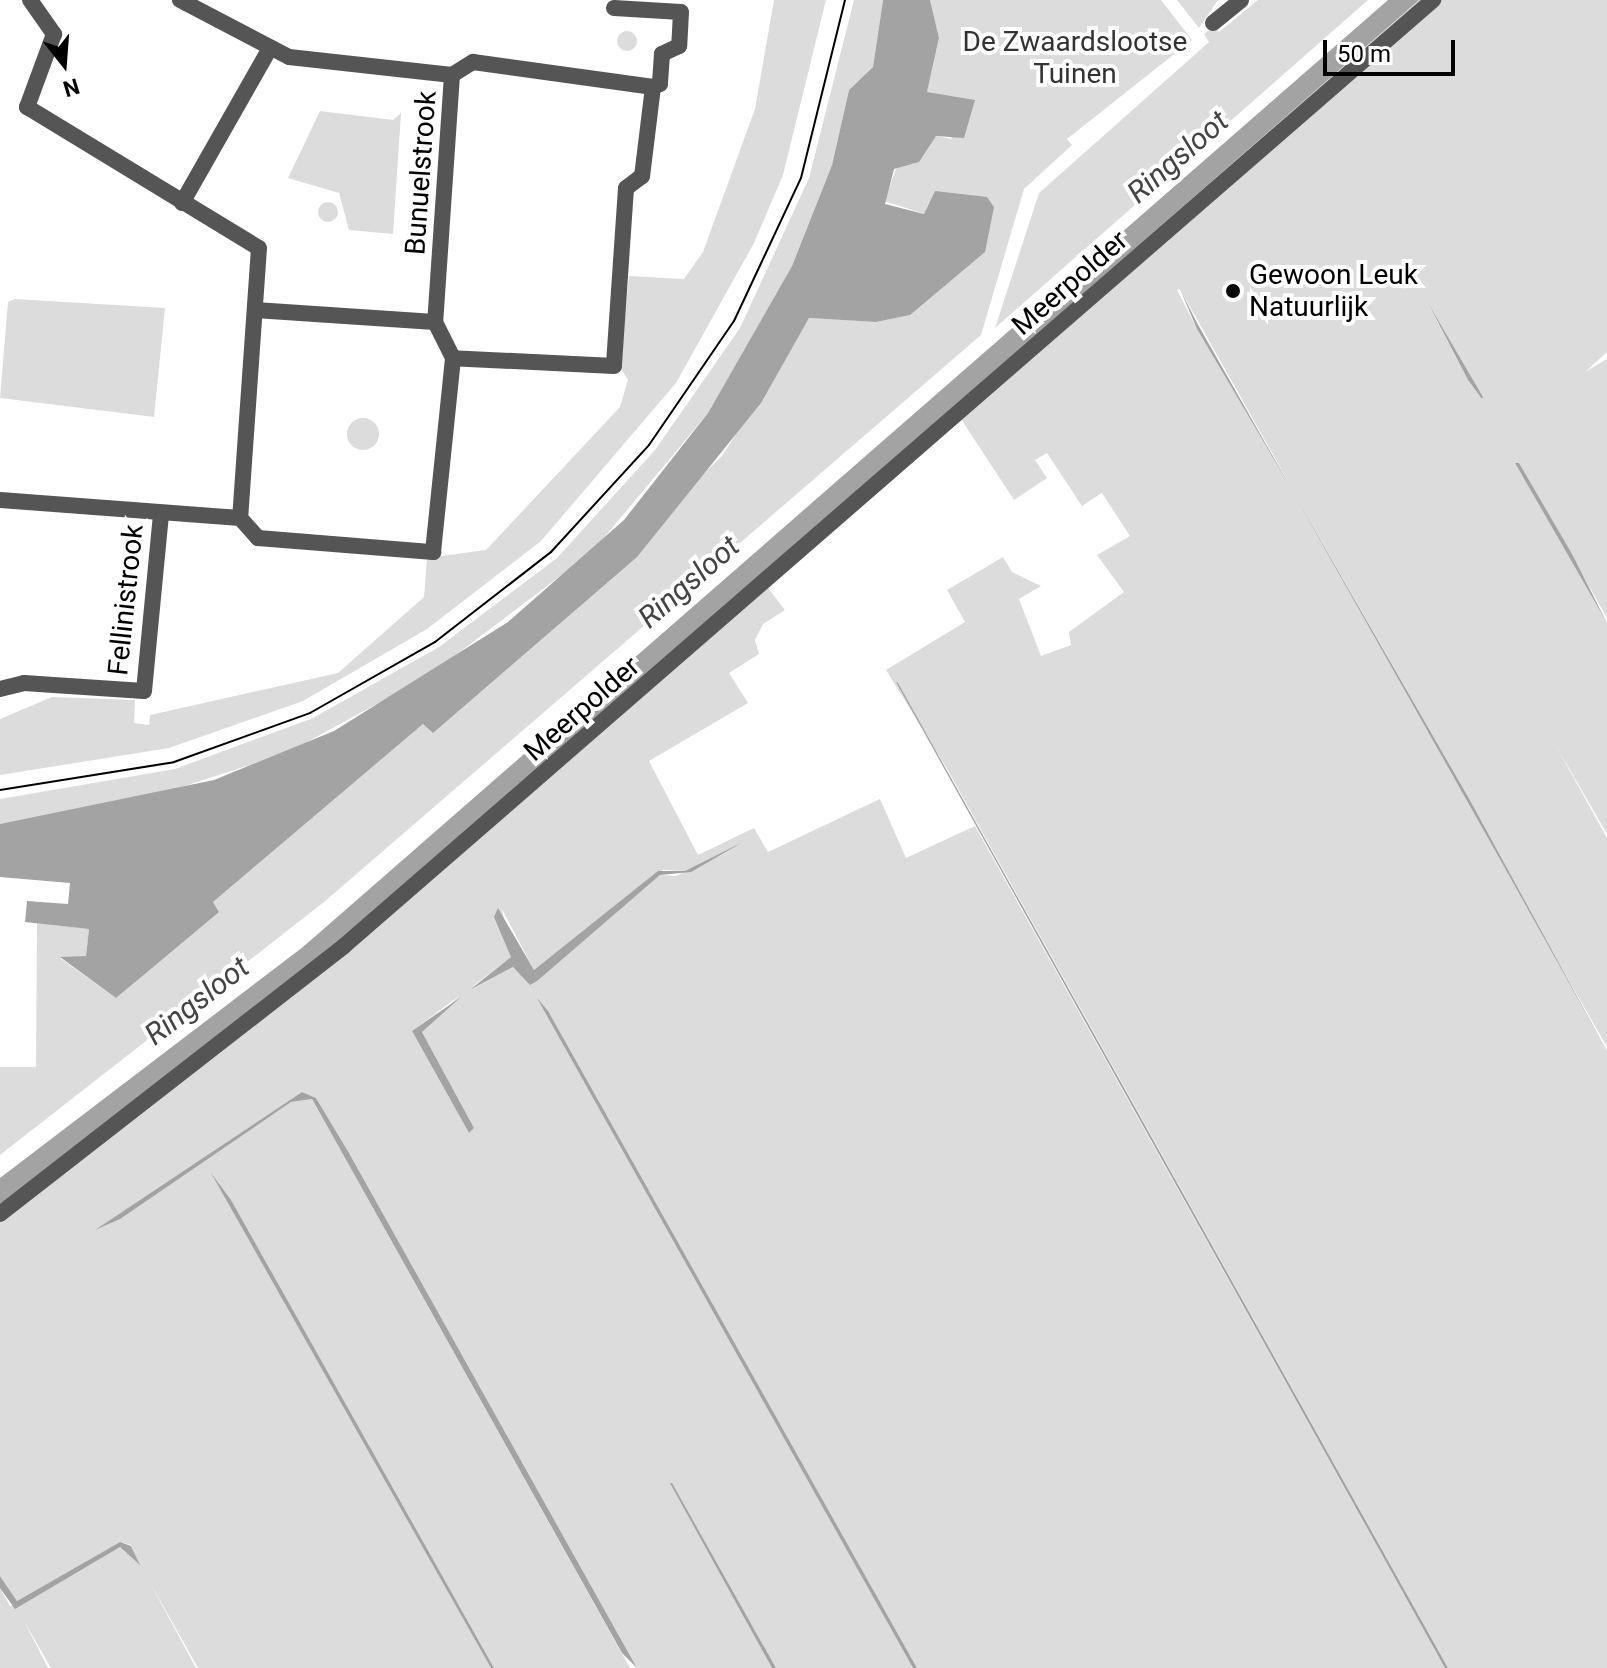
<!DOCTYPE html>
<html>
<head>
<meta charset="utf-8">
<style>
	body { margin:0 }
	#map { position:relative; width:1607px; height:1668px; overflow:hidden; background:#fff; font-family:Roboto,sans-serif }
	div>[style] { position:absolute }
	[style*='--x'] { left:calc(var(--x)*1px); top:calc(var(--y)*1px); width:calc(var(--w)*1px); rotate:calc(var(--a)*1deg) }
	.green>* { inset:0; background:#dcdcdc }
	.round { border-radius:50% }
	.water>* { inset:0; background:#a3a3a3 }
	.street>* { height:16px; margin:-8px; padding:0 8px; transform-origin:8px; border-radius:8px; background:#555 }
	.tram>* { height:2px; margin:-1px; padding:0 1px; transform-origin:1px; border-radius:1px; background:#000 }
	.dots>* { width:22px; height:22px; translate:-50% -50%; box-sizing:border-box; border:4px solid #fff; border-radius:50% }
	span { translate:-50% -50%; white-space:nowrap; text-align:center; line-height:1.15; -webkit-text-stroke:8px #fff; paint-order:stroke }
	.park-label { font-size:28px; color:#333 }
	.street-label { font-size:28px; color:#000 }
	.poi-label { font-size:28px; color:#000 }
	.left { translate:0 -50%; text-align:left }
	.water-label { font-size:30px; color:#444; font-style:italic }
	.north { position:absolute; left:24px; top:24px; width:80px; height:80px; -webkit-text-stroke:6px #fff; paint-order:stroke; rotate:163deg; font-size:22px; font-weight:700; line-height:32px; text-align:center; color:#000 }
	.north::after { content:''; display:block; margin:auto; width:28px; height:36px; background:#000; clip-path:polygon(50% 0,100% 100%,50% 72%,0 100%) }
	.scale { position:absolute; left:1323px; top:40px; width:132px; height:36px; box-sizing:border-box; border:4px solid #000; border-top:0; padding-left:10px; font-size:24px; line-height:28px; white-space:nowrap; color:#000; -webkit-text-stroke:6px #fff; paint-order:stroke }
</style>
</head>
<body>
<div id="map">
	<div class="green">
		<div style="clip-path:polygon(774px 0,826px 0,783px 175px,754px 243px,676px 383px,541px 541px,427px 629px,303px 701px,169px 748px,0 775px,0 719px,52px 697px,135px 700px,134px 723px,149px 725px,150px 715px,338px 673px,424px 597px,427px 558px,486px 550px,620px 407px,628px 380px,620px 367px,629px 276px,684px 279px,703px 252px,755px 109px)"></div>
		<div style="clip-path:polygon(854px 0,883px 0,873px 67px,849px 90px,832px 165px,792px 266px,708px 413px,592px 552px,428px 676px,287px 753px,147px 798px,0 824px,0 799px,175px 769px,313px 718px,439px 647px,557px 558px,655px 450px,740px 328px,809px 178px)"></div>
		<div style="clip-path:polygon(930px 0,1161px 0,1192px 40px,1067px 139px,1072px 145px,1024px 189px,981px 335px,324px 902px,0 1155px,0 1067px,36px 1067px,37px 923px,89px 929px,86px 956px,60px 958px,116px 998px,218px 911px,213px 902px,424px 723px,434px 732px,722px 456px,809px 318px,876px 322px,910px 315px,929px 201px,925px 214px,884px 201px,898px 164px,914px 164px,936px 136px,952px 139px,927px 92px,939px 38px)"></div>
		<div style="clip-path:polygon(1177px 0,1218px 0,1199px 28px)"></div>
		<div style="clip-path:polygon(1258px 0,1368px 0,995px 328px,1039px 193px,1209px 42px,1204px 34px,1214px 27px,1219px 32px)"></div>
		<div style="clip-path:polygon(evenodd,1419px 0,1607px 0,1607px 352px,1585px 372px,1607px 359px,1607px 618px,1519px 463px,1515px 463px,1607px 623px,1607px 834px,1555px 744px,1607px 838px,1607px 1047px,1528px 909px,1607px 1051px,1607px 1668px,1448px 1668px,946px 767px,886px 670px,965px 622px,947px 590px,1003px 557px,1012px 572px,1041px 586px,1019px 599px,1041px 656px,1071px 645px,1069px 632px,1124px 592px,1097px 555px,1130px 536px,1102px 493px,1082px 506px,1047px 453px,1035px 460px,1047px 478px,1014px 500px,961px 419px,768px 588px,785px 610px,763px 624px,755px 640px,759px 654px,729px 673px,748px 703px,649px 761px,698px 855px,754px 828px,768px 852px,880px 799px,906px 858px,975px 826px,1445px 1668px,917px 1668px,538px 997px,913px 1668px,776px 1668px,672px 1483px,772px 1668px,637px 1668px,349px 1153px,316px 1098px,302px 1092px,95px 1231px,291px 1102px,312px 1099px,630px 1668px,494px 1668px,213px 1173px,491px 1668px,198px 1668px,148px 1579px,196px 1668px,51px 1668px,24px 1621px,48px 1668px,0 1668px,0 1588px,10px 1606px,120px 1547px,139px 1564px,131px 1545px,120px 1542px,17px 1601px,0 1576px,0 1204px,1419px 0,1177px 290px,1180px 289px,1290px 485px,1197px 329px,1177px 290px,1419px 0,1428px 304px,1483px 397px,1482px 399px,1468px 380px,1428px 304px,1419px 0,1314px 528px,1467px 795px,1483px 828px,1314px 528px,1419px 0,745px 844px,676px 876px,660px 875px,530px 984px,513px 967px,472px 987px,511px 957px,502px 909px,534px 970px,663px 870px,685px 871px,745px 844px,1419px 0,459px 996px,422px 1032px,474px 1128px,469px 1133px,412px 1031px,459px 996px)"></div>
		<div class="round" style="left:617px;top:31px;width:20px;height:20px"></div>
		<div style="clip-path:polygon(320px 111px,393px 120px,401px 113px,393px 234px,349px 230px,339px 193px,288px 178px)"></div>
		<div class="round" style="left:318px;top:202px;width:20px;height:20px"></div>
		<div style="clip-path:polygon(15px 299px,165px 308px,154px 417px,0 398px,8px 302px)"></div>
		<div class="round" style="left:347px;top:418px;width:32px;height:32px"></div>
	</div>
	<div class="water">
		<div style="clip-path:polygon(883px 0,930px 0,939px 38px,927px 92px,975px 100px,964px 138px,936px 136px,919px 162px,894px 169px,885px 204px,924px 214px,935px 191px,987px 197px,994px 207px,985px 252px,910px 315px,876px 322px,809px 318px,761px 403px,637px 557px,433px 733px,423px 724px,213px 902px,219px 912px,116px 998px,60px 957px,86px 956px,89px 929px,25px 922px,27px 901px,68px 904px,70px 883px,0 877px,0 824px,214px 780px,334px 731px,508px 622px,624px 520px,708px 413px,792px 266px,832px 165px,849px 90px,873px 67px)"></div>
		<div style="clip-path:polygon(1388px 0,1419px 0,361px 925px,0 1204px,0 1178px,303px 947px)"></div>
		<div style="clip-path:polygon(1180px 289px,1197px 323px,1291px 488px,1197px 329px)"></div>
		<div style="clip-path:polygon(1428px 303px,1483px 397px,1482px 399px,1468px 380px)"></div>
		<div style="clip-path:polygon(1515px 463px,1519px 463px,1572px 554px,1607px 623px)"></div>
		<div style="clip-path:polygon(1299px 503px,1467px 795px,1607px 1051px,1501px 861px)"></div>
		<div style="clip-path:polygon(896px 682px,898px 683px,1448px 1668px,1445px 1668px)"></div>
		<div style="clip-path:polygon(743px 842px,691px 872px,660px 875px,537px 981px,530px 985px,513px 967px,471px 989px,511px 957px,494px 917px,498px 908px,534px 970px,658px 871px,685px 871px)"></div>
		<div style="clip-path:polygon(461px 997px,422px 1032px,474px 1128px,469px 1133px,412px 1031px)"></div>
		<div style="clip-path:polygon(537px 998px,548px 1011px,917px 1668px,913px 1668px)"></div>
		<div style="clip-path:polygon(302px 1092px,316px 1098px,349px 1153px,637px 1668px,622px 1653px,312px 1099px,291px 1102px,120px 1219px,95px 1230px)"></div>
		<div style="clip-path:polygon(211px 1173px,231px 1200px,494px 1668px,491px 1668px)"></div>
		<div style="clip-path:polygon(670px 1483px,672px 1483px,776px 1668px,772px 1668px)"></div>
		<div style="clip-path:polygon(120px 1542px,131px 1546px,140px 1565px,120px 1547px,15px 1609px,0 1588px,0 1576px,17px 1601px)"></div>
	</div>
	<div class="street">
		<div style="--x:30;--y:0;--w:42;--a:54.8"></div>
		<div style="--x:54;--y:34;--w:78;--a:110.3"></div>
		<div style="--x:27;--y:107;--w:271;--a:31.3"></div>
		<div style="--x:259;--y:248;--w:271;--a:94"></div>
		<div style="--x:180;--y:0;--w:123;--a:27.6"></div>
		<div style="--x:289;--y:57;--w:164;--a:6.3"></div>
		<div style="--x:452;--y:75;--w:248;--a:93.9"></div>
		<div style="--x:435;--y:322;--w:40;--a:63.4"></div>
		<div style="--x:614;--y:8;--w:67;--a:3.4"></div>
		<div style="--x:681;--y:12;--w:34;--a:93"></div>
		<div style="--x:679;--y:46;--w:19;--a:155"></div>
		<div style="--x:662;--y:54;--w:30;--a:94"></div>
		<div style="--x:660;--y:84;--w:8;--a:157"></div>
		<div style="--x:1213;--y:23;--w:36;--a:-39"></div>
		<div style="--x:452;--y:75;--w:25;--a:-32"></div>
		<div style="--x:473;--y:62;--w:182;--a:7.9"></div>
		<div style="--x:653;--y:87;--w:90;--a:97"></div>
		<div style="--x:642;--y:176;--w:20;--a:143"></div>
		<div style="--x:626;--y:188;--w:178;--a:93.9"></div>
		<div style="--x:614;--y:366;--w:161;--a:-177.2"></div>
		<div style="--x:182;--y:203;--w:178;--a:-60.4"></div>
		<div style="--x:255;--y:310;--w:180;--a:3.8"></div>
		<div style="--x:0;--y:500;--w:241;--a:4.3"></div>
		<div style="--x:240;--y:518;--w:27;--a:48"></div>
		<div style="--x:258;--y:538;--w:176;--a:4.6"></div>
		<div style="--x:433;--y:552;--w:195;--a:-84.1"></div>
		<div style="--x:0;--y:689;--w:25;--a:-14"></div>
		<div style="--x:24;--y:683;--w:120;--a:3.8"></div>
		<div style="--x:144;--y:691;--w:178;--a:-84.5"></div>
		<div style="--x:0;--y:1214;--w:436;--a:-37.9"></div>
		<div style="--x:344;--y:946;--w:1443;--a:-40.98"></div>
	</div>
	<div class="tram">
		<div style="--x:0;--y:790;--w:176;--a:-9.1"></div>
		<div style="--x:174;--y:762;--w:145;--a:-19.8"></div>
		<div style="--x:310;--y:713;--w:144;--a:-29.6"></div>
		<div style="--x:435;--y:642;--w:147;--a:-37.8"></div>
		<div style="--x:551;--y:552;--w:145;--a:-47.5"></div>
		<div style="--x:649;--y:445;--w:150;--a:-55.6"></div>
		<div style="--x:734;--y:321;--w:158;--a:-64.9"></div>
		<div style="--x:801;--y:178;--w:183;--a:-76.1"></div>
	</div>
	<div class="dots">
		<div style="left:1233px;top:291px;background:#000"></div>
	</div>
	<div class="park-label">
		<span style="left:1075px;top:58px">De Zwaardslootse<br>Tuinen</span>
	</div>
	<div class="street-label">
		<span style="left:421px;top:173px;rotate:-86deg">Bunuelstrook</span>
		<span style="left:1070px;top:283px;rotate:-41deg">Meerpolder</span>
		<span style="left:126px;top:600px;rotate:-84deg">Fellinistrook</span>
		<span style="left:582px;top:709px;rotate:-41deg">Meerpolder</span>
	</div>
	<div class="poi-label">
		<span class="left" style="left:1249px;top:291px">Gewoon Leuk<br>Natuurlijk</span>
	</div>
	<div class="water-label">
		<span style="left:1178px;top:157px;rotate:-41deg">Ringsloot</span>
		<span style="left:689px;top:582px;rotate:-41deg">Ringsloot</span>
		<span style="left:197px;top:1001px;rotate:-38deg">Ringsloot</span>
	</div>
	<div class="north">N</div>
	<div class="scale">50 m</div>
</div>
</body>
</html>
